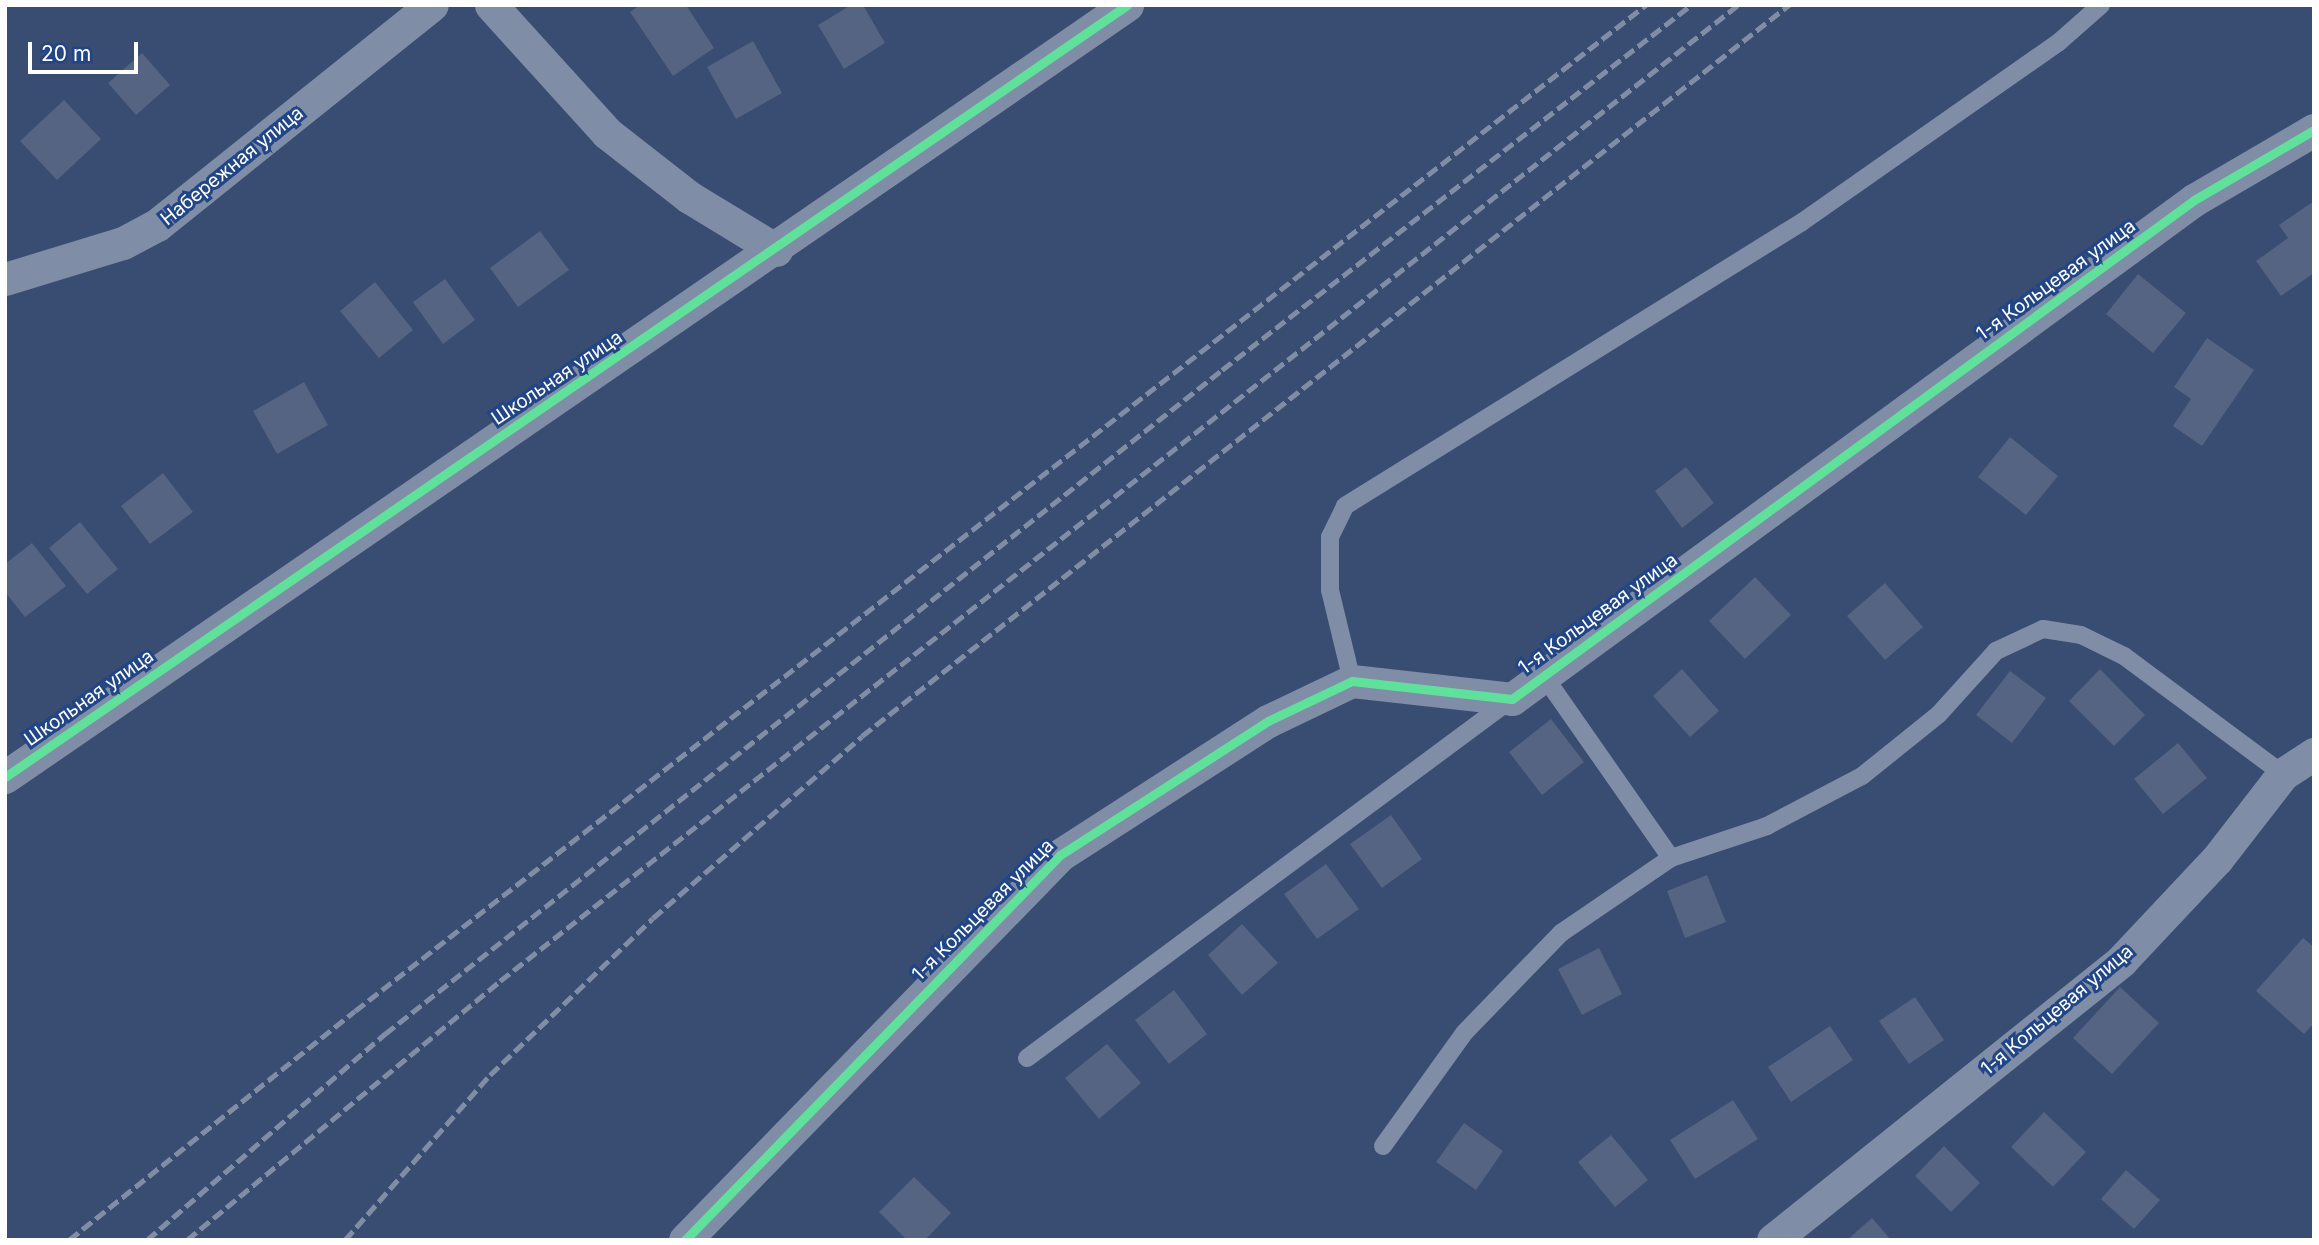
<!DOCTYPE html>
<html>
<head>
<meta charset="utf-8">
<style>
	body { margin:0 }
	#map { position:relative; width:2319px; height:1245px; overflow:hidden; background:#394c71; font-family:Inter,sans-serif }
	div>[style] { position:absolute }
	[style*='--x'] { left:calc(var(--x)*1px); top:calc(var(--y)*1px); width:calc(var(--w)*1px); rotate:calc(var(--a)*1deg) }
	.building>* { inset:0; background:#546482 }
	.lane>* { height:18px; margin:-9px; padding:0 9px; transform-origin:9px; border-radius:9px; background:#808da6 }
	.street>* { height:33px; margin:-16.5px; padding:0 16.5px; transform-origin:16.5px; border-radius:16.5px; background:#808da6 }
	.rail>* { height:5px; margin-top:-2.5px; transform-origin:0; background:repeating-linear-gradient(90deg,#808da4 0 12px,transparent 0 17px) }
	.cycleway>* { height:9px; margin:-4.5px; padding:0 4.5px; transform-origin:4.5px; border-radius:4.5px; background:#60e19b }
	span { translate:-50% -50%; white-space:nowrap; text-align:center; line-height:1.15; -webkit-text-stroke:6px #214589; paint-order:stroke }
	.street-label { font-size:19px; color:#fff }
	.frame { position:absolute; inset:0; border:7px solid #fff; pointer-events:none }
	.scale { position:absolute; left:28px; top:42px; width:110px; height:32px; box-sizing:border-box; border:4px solid #fff; border-top:0; padding-left:9px; font-size:21px; line-height:24px; white-space:nowrap; color:#fff; -webkit-text-stroke:5px #214589; paint-order:stroke }
</style>
</head>
<body>
<div id="map">
	<div class="building">
		<div style="clip-path:polygon(640px 5px,686px 5px,714px 48px,673px 76px,630px 12px)"></div>
		<div style="clip-path:polygon(851px 5px,863px 5px,885px 43px,844px 69px,818px 25px)"></div>
		<div style="clip-path:polygon(753px 41px,782px 93px,736px 119px,707px 67px)"></div>
		<div style="clip-path:polygon(142px 53px,170px 85px,136px 115px,108px 83px)"></div>
		<div style="clip-path:polygon(64px 100px,101px 139px,57px 180px,20px 141px)"></div>
		<div style="clip-path:polygon(2314px 201px,2314px 273px,2281px 296px,2256px 261px,2288px 238px,2279px 225px)"></div>
		<div style="clip-path:polygon(540px 231px,569px 270px,518px 307px,490px 268px)"></div>
		<div style="clip-path:polygon(2138px 274px,2186px 313px,2153px 353px,2106px 314px)"></div>
		<div style="clip-path:polygon(445px 279px,475px 320px,443px 344px,413px 302px)"></div>
		<div style="clip-path:polygon(375px 282px,413px 330px,379px 358px,340px 311px)"></div>
		<div style="clip-path:polygon(2207px 338px,2254px 370px,2202px 446px,2173px 426px,2191px 399px,2174px 387px)"></div>
		<div style="clip-path:polygon(304px 382px,328px 425px,277px 454px,253px 411px)"></div>
		<div style="clip-path:polygon(2010px 437px,2058px 476px,2026px 515px,1978px 477px)"></div>
		<div style="clip-path:polygon(1686px 467px,1714px 503px,1682px 528px,1655px 491px)"></div>
		<div style="clip-path:polygon(163px 473px,193px 512px,150px 544px,121px 506px)"></div>
		<div style="clip-path:polygon(80px 522px,118px 569px,87px 594px,49px 548px)"></div>
		<div style="clip-path:polygon(32px 543px,66px 586px,25px 617px,5px 592px,5px 564px)"></div>
		<div style="clip-path:polygon(1755px 577px,1791px 615px,1745px 659px,1709px 621px)"></div>
		<div style="clip-path:polygon(1885px 583px,1923px 627px,1885px 660px,1847px 616px)"></div>
		<div style="clip-path:polygon(1682px 669px,1719px 711px,1690px 737px,1653px 696px)"></div>
		<div style="clip-path:polygon(2100px 669px,2145px 715px,2114px 746px,2069px 701px)"></div>
		<div style="clip-path:polygon(2010px 671px,2046px 698px,2012px 743px,1976px 715px)"></div>
		<div style="clip-path:polygon(1551px 719px,1584px 762px,1542px 795px,1509px 752px)"></div>
		<div style="clip-path:polygon(2178px 743px,2207px 778px,2163px 814px,2134px 779px)"></div>
		<div style="clip-path:polygon(1391px 815px,1422px 859px,1382px 888px,1350px 844px)"></div>
		<div style="clip-path:polygon(1326px 864px,1359px 909px,1317px 939px,1284px 894px)"></div>
		<div style="clip-path:polygon(1707px 875px,1726px 922px,1685px 938px,1667px 891px)"></div>
		<div style="clip-path:polygon(1242px 924px,1278px 963px,1242px 995px,1208px 955px)"></div>
		<div style="clip-path:polygon(2303px 938px,2314px 947px,2314px 1023px,2304px 1034px,2256px 991px)"></div>
		<div style="clip-path:polygon(1599px 948px,1622px 994px,1582px 1015px,1558px 969px)"></div>
		<div style="clip-path:polygon(2120px 987px,2159px 1023px,2112px 1074px,2073px 1038px)"></div>
		<div style="clip-path:polygon(1174px 990px,1207px 1034px,1169px 1064px,1135px 1020px)"></div>
		<div style="clip-path:polygon(1915px 997px,1944px 1040px,1909px 1064px,1879px 1021px)"></div>
		<div style="clip-path:polygon(1830px 1026px,1853px 1060px,1791px 1102px,1768px 1067px)"></div>
		<div style="clip-path:polygon(1107px 1044px,1141px 1083px,1099px 1119px,1065px 1078px)"></div>
		<div style="clip-path:polygon(1733px 1100px,1758px 1139px,1695px 1179px,1670px 1140px)"></div>
		<div style="clip-path:polygon(2044px 1112px,2086px 1152px,2053px 1187px,2011px 1147px)"></div>
		<div style="clip-path:polygon(1464px 1123px,1503px 1151px,1476px 1190px,1436px 1162px)"></div>
		<div style="clip-path:polygon(1611px 1135px,1648px 1180px,1615px 1207px,1578px 1162px)"></div>
		<div style="clip-path:polygon(1944px 1146px,1980px 1183px,1951px 1212px,1915px 1176px)"></div>
		<div style="clip-path:polygon(2126px 1170px,2160px 1200px,2134px 1229px,2101px 1199px)"></div>
		<div style="clip-path:polygon(914px 1177px,951px 1213px,925px 1240px,907px 1240px,879px 1212px)"></div>
		<div style="clip-path:polygon(1872px 1218px,1891px 1240px,1847px 1240px)"></div>
	</div>
	<div class="lane">
		<div style="--x:1544;--y:676;--w:222;--a:55.1"></div>
		<div style="--x:1352;--y:681;--w:94;--a:-103.6"></div>
		<div style="--x:1330;--y:590;--w:53;--a:-90"></div>
		<div style="--x:1330;--y:537;--w:34;--a:-64"></div>
		<div style="--x:1345;--y:506;--w:538;--a:-31.86"></div>
		<div style="--x:1802;--y:222;--w:314;--a:-35"></div>
		<div style="--x:2059;--y:42;--w:56;--a:-41.4"></div>
		<div style="--x:1027;--y:1058;--w:600;--a:-36.53"></div>
		<div style="--x:1383;--y:1146;--w:140;--a:-54.3"></div>
		<div style="--x:1465;--y:1032;--w:138;--a:-45.9"></div>
		<div style="--x:1561;--y:933;--w:133;--a:-34.3"></div>
		<div style="--x:1671;--y:858;--w:101;--a:-18.4"></div>
		<div style="--x:1767;--y:826;--w:107;--a:-27.8"></div>
		<div style="--x:1862;--y:776;--w:99;--a:-38.8"></div>
		<div style="--x:1939;--y:714;--w:85;--a:-47.9"></div>
		<div style="--x:1996;--y:651;--w:52;--a:-25.1"></div>
		<div style="--x:2043;--y:629;--w:38;--a:9"></div>
		<div style="--x:2081;--y:635;--w:48;--a:26"></div>
		<div style="--x:2124;--y:656;--w:198;--a:36.6"></div>
	</div>
	<div class="street">
		<div style="--x:491;--y:5;--w:173;--a:47.8"></div>
		<div style="--x:607;--y:133;--w:104;--a:38"></div>
		<div style="--x:689;--y:197;--w:102;--a:31.3"></div>
		<div style="--x:5;--y:279;--w:123;--a:-17"></div>
		<div style="--x:123;--y:243;--w:38;--a:-28"></div>
		<div style="--x:157;--y:225;--w:352;--a:-38.7"></div>
		<div style="--x:5;--y:777;--w:1362;--a:-34.53"></div>
		<div style="--x:685;--y:1240;--w:537;--a:-45.75"></div>
		<div style="--x:1060;--y:855;--w:247;--a:-32.8"></div>
		<div style="--x:1268;--y:721;--w:93;--a:-25.5"></div>
		<div style="--x:1352;--y:681;--w:161;--a:6.4"></div>
		<div style="--x:1512;--y:699;--w:845;--a:-36.19"></div>
		<div style="--x:2194;--y:200;--w:139;--a:-30.3"></div>
		<div style="--x:1773;--y:1240;--w:447;--a:-38.7"></div>
		<div style="--x:2122;--y:960;--w:139;--a:-46.8"></div>
		<div style="--x:2217;--y:859;--w:108;--a:-52.2"></div>
		<div style="--x:2283;--y:774;--w:37;--a:-33"></div>
	</div>
	<div class="rail">
		<div style="--x:69;--y:1240;--w:366;--a:-38.7"></div>
		<div style="--x:355;--y:1011;--w:1637;--a:-37.93"></div>
		<div style="--x:147;--y:1240;--w:315;--a:-40.9"></div>
		<div style="--x:385;--y:1034;--w:1068;--a:-38.43"></div>
		<div style="--x:1222;--y:370;--w:594;--a:-37.89"></div>
		<div style="--x:187;--y:1240;--w:406;--a:-39.6"></div>
		<div style="--x:500;--y:981;--w:1576;--a:-38.25"></div>
		<div style="--x:345;--y:1240;--w:220;--a:-48.7"></div>
		<div style="--x:490;--y:1075;--w:226;--a:-43.9"></div>
		<div style="--x:653;--y:918;--w:277;--a:-41"></div>
		<div style="--x:862;--y:736;--w:1181;--a:-38.26"></div>
	</div>
	<div class="cycleway">
		<div style="--x:5;--y:777;--w:1362;--a:-34.53"></div>
		<div style="--x:685;--y:1240;--w:537;--a:-45.75"></div>
		<div style="--x:1060;--y:855;--w:247;--a:-32.8"></div>
		<div style="--x:1268;--y:721;--w:93;--a:-25.5"></div>
		<div style="--x:1352;--y:681;--w:161;--a:6.4"></div>
		<div style="--x:1512;--y:699;--w:845;--a:-36.19"></div>
		<div style="--x:2194;--y:200;--w:139;--a:-30.3"></div>
	</div>
	<div class="street-label">
		<span style="left:232px;top:166px;rotate:-39deg">Набережная улица</span>
		<span style="left:2056px;top:280px;rotate:-36deg">1-я Кольцевая улица</span>
		<span style="left:557px;top:378px;rotate:-34deg">Школьная улица</span>
		<span style="left:1598px;top:614px;rotate:-36deg">1-я Кольцевая улица</span>
		<span style="left:89px;top:698px;rotate:-35deg">Школьная улица</span>
		<span style="left:983px;top:910px;rotate:-45deg">1-я Кольцевая улица</span>
		<span style="left:2057px;top:1010px;rotate:-40deg">1-я Кольцевая улица</span>
	</div>
	<div class="frame"></div>
	<div class="scale">20 m</div>
</div>
</body>
</html>
